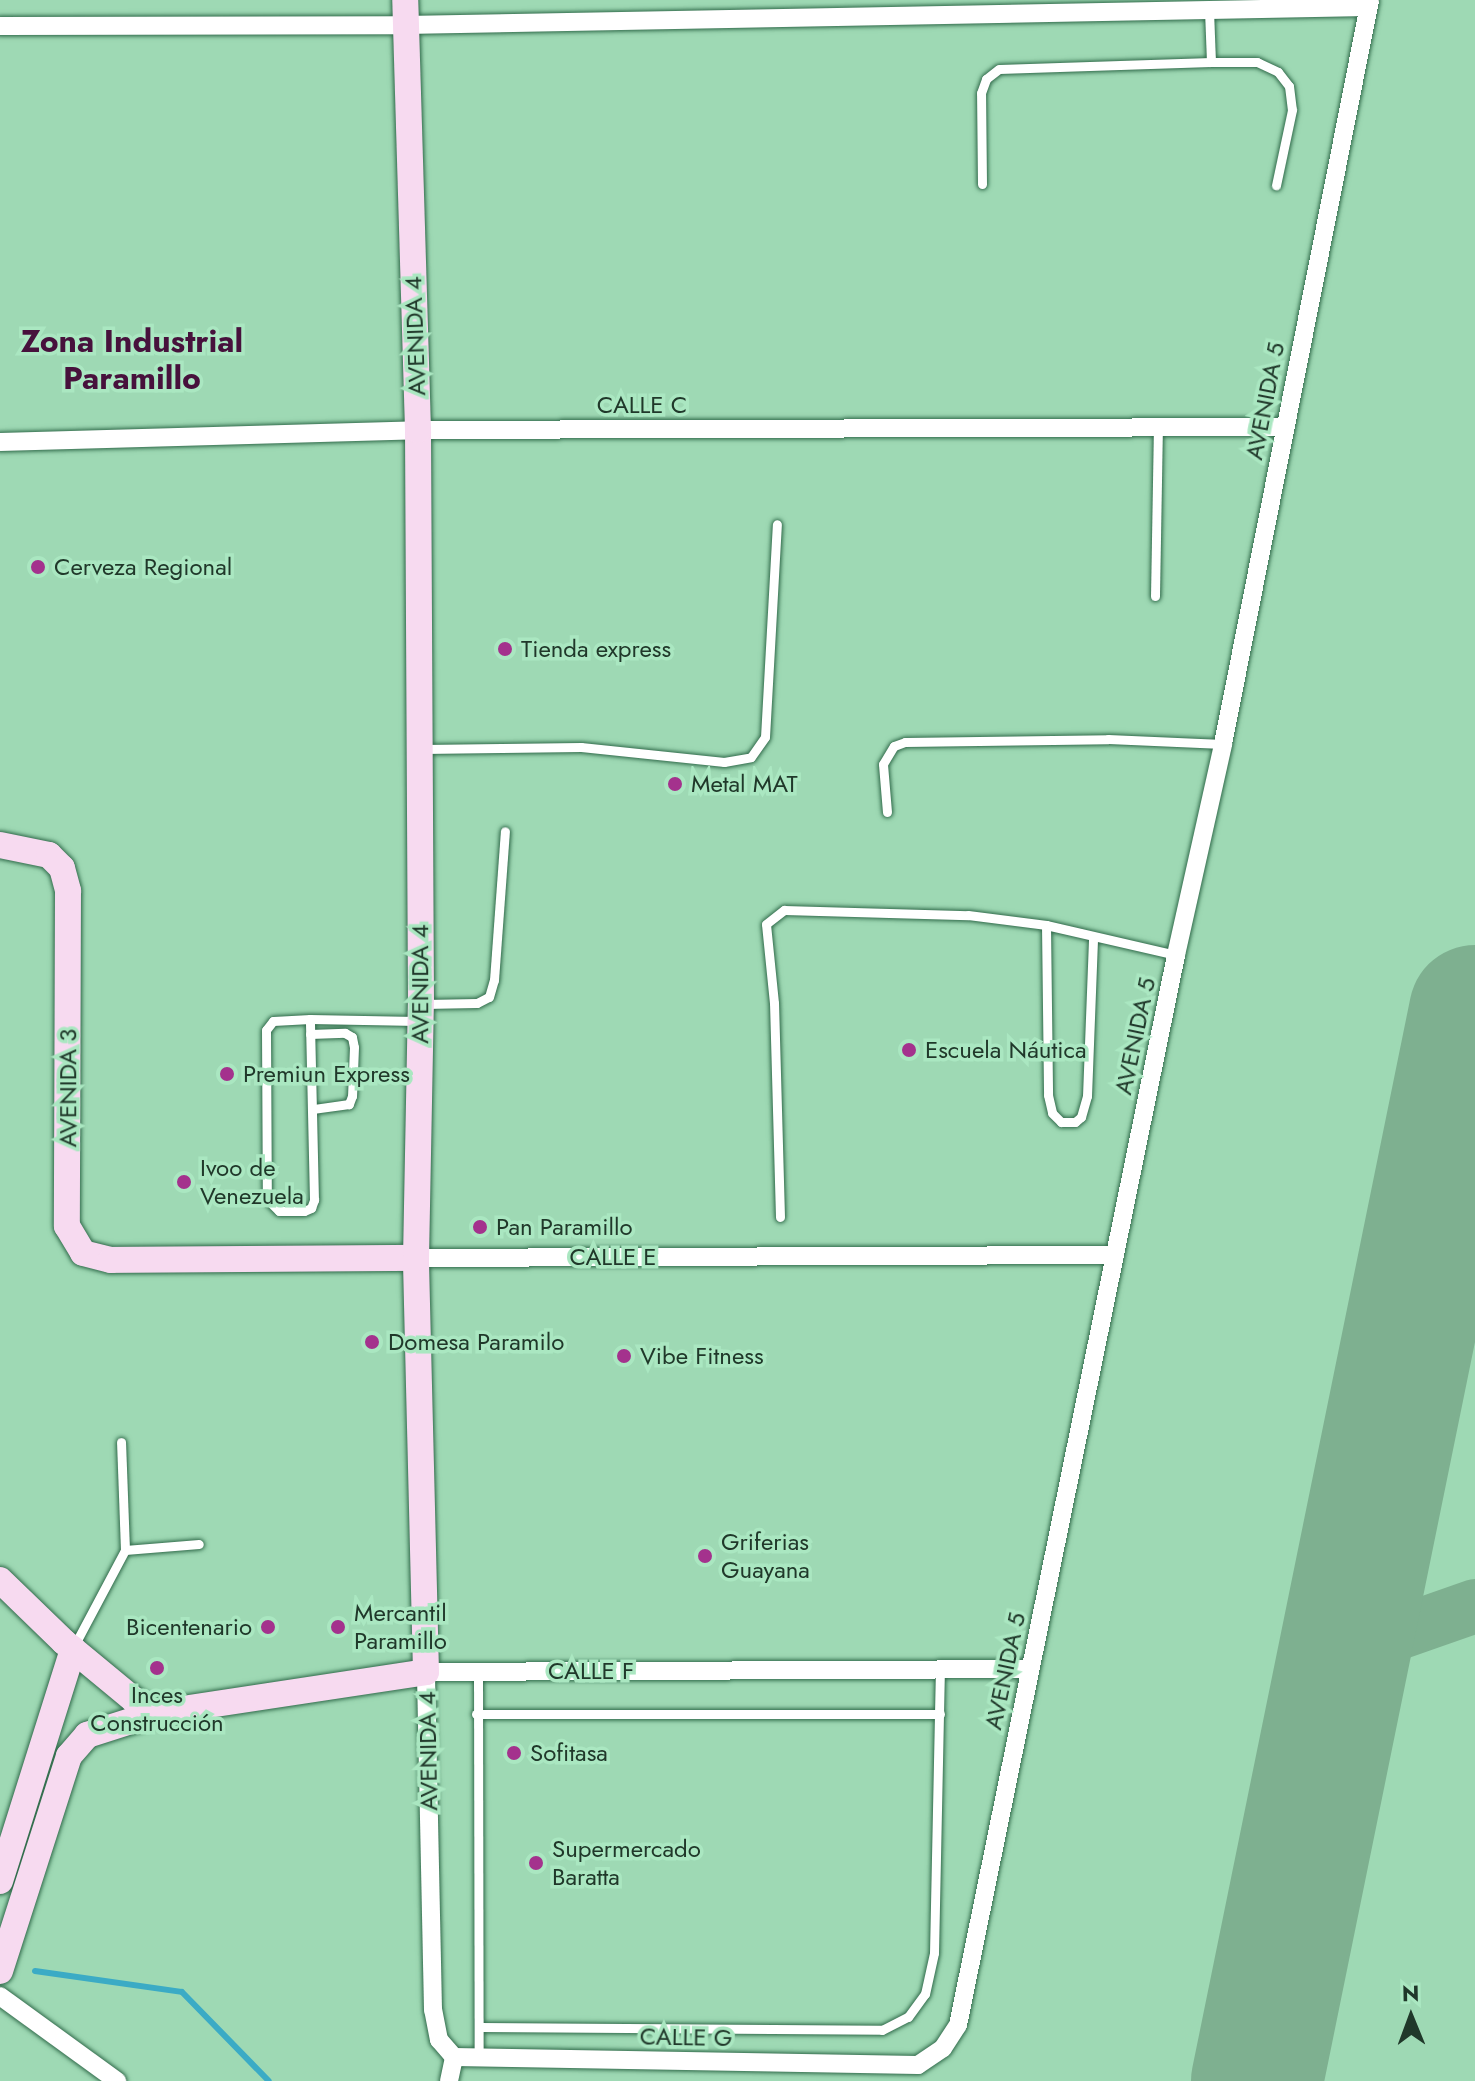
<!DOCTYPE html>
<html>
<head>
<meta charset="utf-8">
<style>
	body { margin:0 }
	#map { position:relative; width:1475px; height:2081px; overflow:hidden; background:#9ed9b4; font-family:Jost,sans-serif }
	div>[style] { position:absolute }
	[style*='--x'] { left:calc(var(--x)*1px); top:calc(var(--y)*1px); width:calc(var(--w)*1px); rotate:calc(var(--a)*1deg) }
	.stream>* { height:6px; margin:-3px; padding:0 3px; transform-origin:3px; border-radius:3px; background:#3babc5 }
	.taxiway>* { height:54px; margin:-27px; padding:0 27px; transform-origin:27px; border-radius:27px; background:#7eb090 }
	.runway>* { height:132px; margin:-66px; padding:0 66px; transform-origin:66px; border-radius:66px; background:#7eb090 }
	.roads { filter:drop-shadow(0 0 2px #316b4b) drop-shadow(0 0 2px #316b4b) }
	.service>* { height:9px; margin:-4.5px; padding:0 4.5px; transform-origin:4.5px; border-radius:4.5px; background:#fff }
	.minor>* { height:18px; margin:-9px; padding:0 9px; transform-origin:9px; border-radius:9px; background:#fff }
	.secondary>* { height:26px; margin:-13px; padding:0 13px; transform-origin:13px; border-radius:13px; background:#f7daf0 }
	.dots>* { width:22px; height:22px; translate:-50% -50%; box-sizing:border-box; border:4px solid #aae7c1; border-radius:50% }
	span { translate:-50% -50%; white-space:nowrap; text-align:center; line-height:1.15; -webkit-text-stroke:7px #aae7c1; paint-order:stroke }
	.street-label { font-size:24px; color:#20382a }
	.poi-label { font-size:24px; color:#20382a }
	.left { translate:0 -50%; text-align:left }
	.right { translate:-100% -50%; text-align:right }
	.district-label { font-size:32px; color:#47113c; font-weight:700 }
	.north { position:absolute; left:1371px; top:1977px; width:80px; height:80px; -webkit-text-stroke:6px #aae7c1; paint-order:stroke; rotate:359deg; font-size:22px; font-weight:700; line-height:32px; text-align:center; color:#20382a }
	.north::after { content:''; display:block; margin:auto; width:28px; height:36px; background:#20382a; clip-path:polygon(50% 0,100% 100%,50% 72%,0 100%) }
</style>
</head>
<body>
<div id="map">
	<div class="stream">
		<div style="--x:35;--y:1971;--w:148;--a:8.1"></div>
		<div style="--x:182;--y:1992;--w:124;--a:45.7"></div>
	</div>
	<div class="taxiway">
		<div style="--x:1344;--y:1652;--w:139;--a:-19.3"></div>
	</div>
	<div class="runway">
		<div style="--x:1257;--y:2081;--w:1092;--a:-78.48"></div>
	</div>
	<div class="roads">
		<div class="service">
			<div style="--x:1209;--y:10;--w:52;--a:87.8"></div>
			<div style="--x:982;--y:184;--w:91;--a:-90.6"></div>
			<div style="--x:981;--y:93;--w:15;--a:-70"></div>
			<div style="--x:986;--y:79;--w:16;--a:-38"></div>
			<div style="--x:999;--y:69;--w:212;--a:-1.9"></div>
			<div style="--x:1211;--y:62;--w:46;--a:0"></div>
			<div style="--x:1257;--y:62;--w:23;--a:25"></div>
			<div style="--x:1278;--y:72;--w:18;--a:52"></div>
			<div style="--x:1289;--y:86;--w:24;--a:83"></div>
			<div style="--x:1292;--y:110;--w:77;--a:102"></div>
			<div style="--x:1155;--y:596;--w:169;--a:-89"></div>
			<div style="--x:422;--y:749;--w:159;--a:-0.7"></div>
			<div style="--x:581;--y:747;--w:144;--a:6"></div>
			<div style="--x:724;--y:762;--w:27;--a:-10"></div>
			<div style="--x:751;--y:757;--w:24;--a:-55"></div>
			<div style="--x:765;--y:737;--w:213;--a:-86.8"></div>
			<div style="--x:887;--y:812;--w:48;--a:-94.8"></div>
			<div style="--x:883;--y:764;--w:21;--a:-59"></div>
			<div style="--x:894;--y:746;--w:12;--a:-20"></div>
			<div style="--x:905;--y:742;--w:203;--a:-0.8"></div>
			<div style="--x:1108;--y:739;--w:115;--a:2.5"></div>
			<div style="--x:1046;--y:925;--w:170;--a:89.3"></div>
			<div style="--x:1048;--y:1095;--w:18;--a:77"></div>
			<div style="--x:1052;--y:1113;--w:13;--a:45"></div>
			<div style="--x:1061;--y:1122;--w:14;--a:0"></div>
			<div style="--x:1075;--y:1122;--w:8;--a:-40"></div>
			<div style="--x:1081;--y:1117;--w:22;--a:-74"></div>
			<div style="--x:1087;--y:1096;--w:159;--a:-87.8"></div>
			<div style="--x:424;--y:1004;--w:53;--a:-1.1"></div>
			<div style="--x:477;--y:1003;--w:13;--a:-27"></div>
			<div style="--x:489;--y:997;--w:18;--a:-74"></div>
			<div style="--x:494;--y:980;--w:149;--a:-85.8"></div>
			<div style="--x:310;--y:1019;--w:37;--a:177"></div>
			<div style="--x:273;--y:1021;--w:11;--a:128"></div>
			<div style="--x:266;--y:1030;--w:169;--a:89.7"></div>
			<div style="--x:267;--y:1199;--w:17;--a:45"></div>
			<div style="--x:279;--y:1211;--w:25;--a:0"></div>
			<div style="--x:304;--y:1211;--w:8;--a:-23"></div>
			<div style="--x:311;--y:1208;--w:9;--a:-69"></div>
			<div style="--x:314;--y:1200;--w:181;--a:-91.3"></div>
			<div style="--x:310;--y:1019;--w:107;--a:1.1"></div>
			<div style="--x:310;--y:1034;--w:35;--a:-2"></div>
			<div style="--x:345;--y:1033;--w:8;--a:30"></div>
			<div style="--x:352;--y:1037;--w:10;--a:79"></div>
			<div style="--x:354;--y:1047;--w:49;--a:92.3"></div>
			<div style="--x:352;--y:1096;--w:9;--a:111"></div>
			<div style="--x:349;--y:1104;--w:37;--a:172"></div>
			<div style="--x:780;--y:1217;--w:214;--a:-91.6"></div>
			<div style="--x:774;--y:1003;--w:79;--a:-95.8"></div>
			<div style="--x:766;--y:924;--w:23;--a:-38"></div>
			<div style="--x:784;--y:910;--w:184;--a:1.6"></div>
			<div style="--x:968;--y:915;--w:79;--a:7.3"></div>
			<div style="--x:1046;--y:925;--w:133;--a:13"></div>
			<div style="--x:125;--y:1550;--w:74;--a:-4.6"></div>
			<div style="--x:74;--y:1646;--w:109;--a:-62"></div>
			<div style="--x:125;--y:1550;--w:108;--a:-92.1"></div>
			<div style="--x:478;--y:1671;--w:387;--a:89.9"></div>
			<div style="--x:476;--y:1714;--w:464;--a:0"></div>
			<div style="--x:479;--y:2027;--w:403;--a:0.4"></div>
			<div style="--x:882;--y:2030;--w:29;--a:-27"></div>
			<div style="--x:908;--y:2017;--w:29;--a:-54"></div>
			<div style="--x:925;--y:1994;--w:42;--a:-77.6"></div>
			<div style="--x:934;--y:1953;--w:284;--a:-88.8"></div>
		</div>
		<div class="minor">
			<div style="--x:0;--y:26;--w:404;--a:-0.1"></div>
			<div style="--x:404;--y:25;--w:964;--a:-1.07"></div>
			<div style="--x:0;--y:442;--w:418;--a:-1.6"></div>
			<div style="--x:418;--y:430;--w:867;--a:-0.2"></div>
			<div style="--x:416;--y:1258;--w:699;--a:-0.25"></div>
			<div style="--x:0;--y:1996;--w:145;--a:36"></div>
			<div style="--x:454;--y:2057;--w:464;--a:1"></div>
			<div style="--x:918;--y:2065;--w:30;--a:-34"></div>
			<div style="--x:943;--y:2048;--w:27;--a:-57"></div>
			<div style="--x:958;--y:2025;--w:1092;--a:-78.48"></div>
			<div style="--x:1176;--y:955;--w:216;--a:-77.4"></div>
			<div style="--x:1223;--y:744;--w:758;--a:-78.82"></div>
			<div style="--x:454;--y:2057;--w:23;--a:-131"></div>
			<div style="--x:439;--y:2040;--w:31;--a:-101"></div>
			<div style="--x:433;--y:2010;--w:338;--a:-91.2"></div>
			<div style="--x:426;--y:1672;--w:604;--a:-0.28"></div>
			<div style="--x:449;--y:2081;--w:25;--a:-78"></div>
		</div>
		<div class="secondary">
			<div style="--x:0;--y:845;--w:50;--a:11.5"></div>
			<div style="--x:49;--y:855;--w:18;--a:45"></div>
			<div style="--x:62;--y:868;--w:24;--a:75"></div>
			<div style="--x:68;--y:891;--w:335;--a:90.2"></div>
			<div style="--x:67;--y:1226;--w:31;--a:59"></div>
			<div style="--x:83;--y:1253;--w:29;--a:14"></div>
			<div style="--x:111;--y:1260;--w:305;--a:-0.4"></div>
			<div style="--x:0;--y:1580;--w:89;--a:44.1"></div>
			<div style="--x:64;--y:1642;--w:91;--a:39.6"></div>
			<div style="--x:134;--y:1700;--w:26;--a:31"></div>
			<div style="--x:0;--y:1881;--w:243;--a:-72.5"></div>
			<div style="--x:0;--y:1971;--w:226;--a:-72.2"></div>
			<div style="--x:69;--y:1756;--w:28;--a:-49"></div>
			<div style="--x:87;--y:1735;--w:72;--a:-17.7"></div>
			<div style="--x:156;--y:1713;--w:273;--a:-8.6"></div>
			<div style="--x:426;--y:1672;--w:414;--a:-91.4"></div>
			<div style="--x:416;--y:1258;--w:254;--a:-88.9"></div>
			<div style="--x:421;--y:1004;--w:574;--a:-90.3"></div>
			<div style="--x:418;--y:430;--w:430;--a:-91.7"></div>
		</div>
	</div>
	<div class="dots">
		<div style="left:38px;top:567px;background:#a4328d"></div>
		<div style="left:505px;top:649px;background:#a4328d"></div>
		<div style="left:675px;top:784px;background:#a4328d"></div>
		<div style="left:909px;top:1050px;background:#a4328d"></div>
		<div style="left:227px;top:1074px;background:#a4328d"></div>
		<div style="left:184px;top:1182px;background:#a4328d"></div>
		<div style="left:480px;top:1227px;background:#a4328d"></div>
		<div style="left:372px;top:1342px;background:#a4328d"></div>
		<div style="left:624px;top:1356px;background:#a4328d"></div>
		<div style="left:705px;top:1556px;background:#a4328d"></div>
		<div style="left:268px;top:1627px;background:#a4328d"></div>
		<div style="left:338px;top:1627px;background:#a4328d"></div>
		<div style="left:157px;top:1668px;background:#a4328d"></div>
		<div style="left:514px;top:1753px;background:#a4328d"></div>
		<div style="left:536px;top:1863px;background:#a4328d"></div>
	</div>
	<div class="street-label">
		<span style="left:415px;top:336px;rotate:-92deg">AVENIDA 4</span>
		<span style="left:1265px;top:401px;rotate:-79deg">AVENIDA 5</span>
		<span style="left:642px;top:405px">CALLE C</span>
		<span style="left:420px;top:984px;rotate:-90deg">AVENIDA 4</span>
		<span style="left:1135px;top:1036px;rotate:-78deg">AVENIDA 5</span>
		<span style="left:68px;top:1088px;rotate:-90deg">AVENIDA 3</span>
		<span style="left:613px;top:1257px">CALLE E</span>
		<span style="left:591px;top:1671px">CALLE F</span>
		<span style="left:1005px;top:1671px;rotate:-78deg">AVENIDA 5</span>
		<span style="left:428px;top:1751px;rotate:-91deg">AVENIDA 4</span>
		<span style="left:686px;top:2037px;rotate:1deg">CALLE G</span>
	</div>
	<div class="poi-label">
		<span class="left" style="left:54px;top:567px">Cerveza Regional</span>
		<span class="left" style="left:521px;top:649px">Tienda express</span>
		<span class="left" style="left:691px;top:784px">Metal MAT</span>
		<span class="left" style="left:925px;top:1050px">Escuela Náutica</span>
		<span class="left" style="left:243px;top:1074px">Premiun Express</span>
		<span class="left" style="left:200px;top:1182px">Ivoo de<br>Venezuela</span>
		<span class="left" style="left:496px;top:1227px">Pan Paramillo</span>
		<span class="left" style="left:388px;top:1342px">Domesa Paramilo</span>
		<span class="left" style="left:640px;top:1356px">Vibe Fitness</span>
		<span class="left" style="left:721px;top:1556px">Griferias<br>Guayana</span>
		<span class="left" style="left:354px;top:1627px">Mercantil<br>Paramillo</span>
		<span class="right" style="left:252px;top:1627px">Bicentenario</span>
		<span style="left:157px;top:1709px">Inces<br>Construcción</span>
		<span class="left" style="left:530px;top:1753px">Sofitasa</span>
		<span class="left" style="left:552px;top:1863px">Supermercado<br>Baratta</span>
	</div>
	<div class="district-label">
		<span style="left:132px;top:360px">Zona Industrial<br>Paramillo</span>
	</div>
	<div class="north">N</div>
</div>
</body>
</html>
